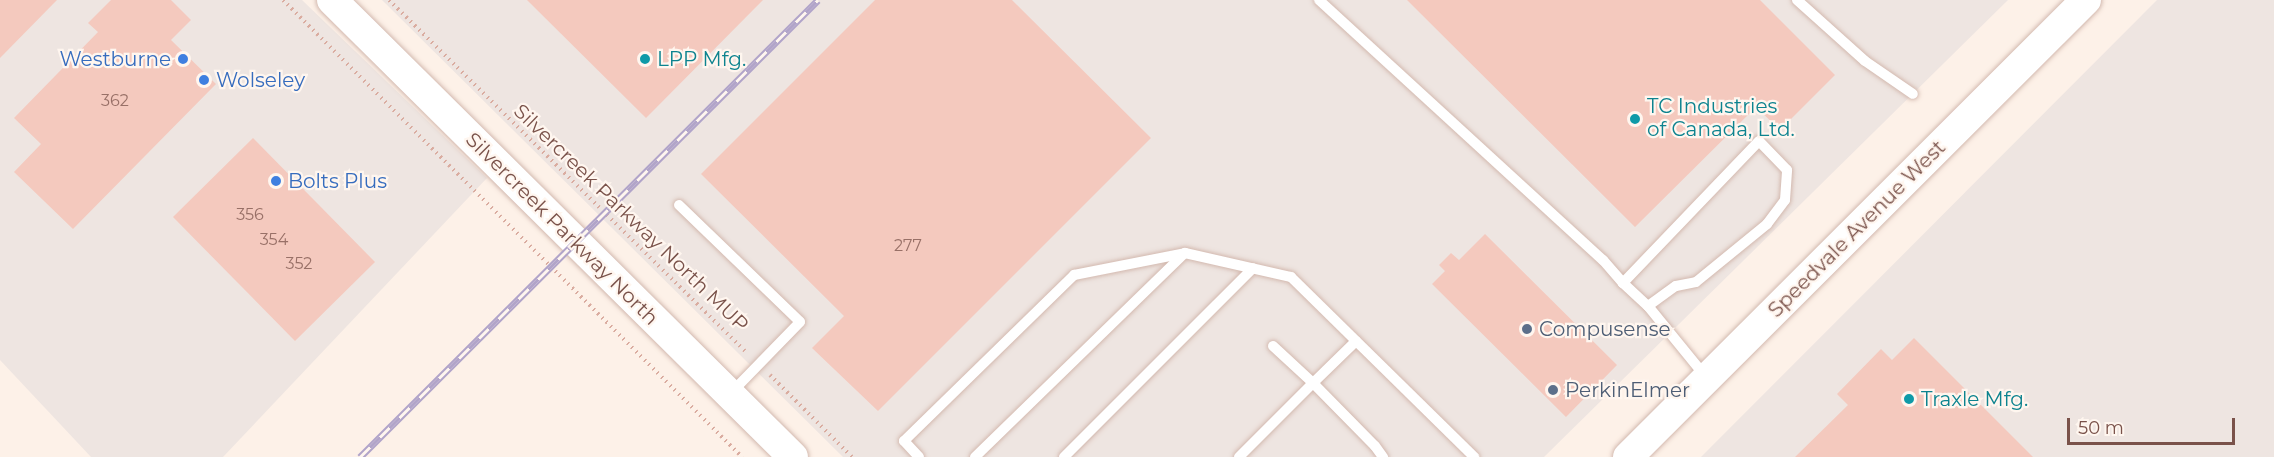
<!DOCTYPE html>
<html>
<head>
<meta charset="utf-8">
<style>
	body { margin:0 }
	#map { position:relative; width:2274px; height:457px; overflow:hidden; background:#fdf1e8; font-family:Montserrat,sans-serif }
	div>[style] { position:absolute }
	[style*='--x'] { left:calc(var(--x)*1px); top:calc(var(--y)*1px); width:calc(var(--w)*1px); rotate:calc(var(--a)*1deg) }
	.industrial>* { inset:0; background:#eee5e1 }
	.building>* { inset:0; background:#f4c9be }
	.path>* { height:4px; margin-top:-2px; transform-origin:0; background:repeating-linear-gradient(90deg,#daaca0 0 1.5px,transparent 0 6px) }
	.roads { filter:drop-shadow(0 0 2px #d3b9af) drop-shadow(0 0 2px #d3b9af) }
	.service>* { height:10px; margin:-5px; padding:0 5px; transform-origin:5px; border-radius:5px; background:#fff }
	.secondary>* { height:30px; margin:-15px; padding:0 15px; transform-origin:15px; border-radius:15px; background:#fff }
	.rail>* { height:7px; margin-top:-3.5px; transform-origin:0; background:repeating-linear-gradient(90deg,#fff6ef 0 14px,#b1a4c9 0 28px); box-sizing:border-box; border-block:2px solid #b1a4c9 }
	.dots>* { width:16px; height:16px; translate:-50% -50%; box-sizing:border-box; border:3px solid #fff6ef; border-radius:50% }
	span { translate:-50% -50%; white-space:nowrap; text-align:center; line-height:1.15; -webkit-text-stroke:4.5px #fff6ef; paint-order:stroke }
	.number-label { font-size:16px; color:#987067 }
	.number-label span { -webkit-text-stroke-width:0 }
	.shop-label { font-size:20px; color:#366cbe }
	.right { translate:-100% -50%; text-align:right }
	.left { translate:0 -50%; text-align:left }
	.culture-label { font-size:20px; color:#0d838f }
	.street-label { font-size:20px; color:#7a524a }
	.service-label { font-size:20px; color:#4e5e75 }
	.scale { position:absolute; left:2067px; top:418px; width:168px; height:27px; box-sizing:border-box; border:3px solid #7a524a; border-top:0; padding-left:8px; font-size:18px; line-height:21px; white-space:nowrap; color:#7a524a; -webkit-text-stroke:4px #fff6ef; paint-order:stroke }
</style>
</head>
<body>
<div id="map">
	<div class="industrial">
		<div style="clip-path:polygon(0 0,302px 0,487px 178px,223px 457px,91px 457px,0 360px)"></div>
		<div style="clip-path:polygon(382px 0,2008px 0,1544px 457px,843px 457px)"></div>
		<div style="clip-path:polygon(2157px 0,2274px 0,2274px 457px,1701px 457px)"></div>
	</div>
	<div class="building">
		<div style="clip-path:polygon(0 0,57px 0,0 58px)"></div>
		<div style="clip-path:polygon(111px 0,171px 0,191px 20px,171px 40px,216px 84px,73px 229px,14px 172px,41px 144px,14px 118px,98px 32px,88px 23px)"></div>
		<div style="clip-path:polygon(527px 0,763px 0,646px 118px)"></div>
		<div style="clip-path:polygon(875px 0,1012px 0,1151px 138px,878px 411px,812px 348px,844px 316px,701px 174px)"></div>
		<div style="clip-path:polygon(1407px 0,1760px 0,1835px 75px,1780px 130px,1756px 107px,1635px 227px)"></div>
		<div style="clip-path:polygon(253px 138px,375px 262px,295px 341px,173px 217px)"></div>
		<div style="clip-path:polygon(1485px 234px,1617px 365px,1566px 417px,1432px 284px,1445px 271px,1439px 265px,1451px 253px,1459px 260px)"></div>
		<div style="clip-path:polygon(1914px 338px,2033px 457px,1795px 457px,1848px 405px,1837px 394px,1881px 349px,1892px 360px)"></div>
	</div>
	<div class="path">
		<div style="--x:283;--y:0;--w:648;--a:44.87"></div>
		<div style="--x:389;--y:0;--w:503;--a:44.6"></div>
		<div style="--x:770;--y:375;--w:116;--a:45"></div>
	</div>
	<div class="roads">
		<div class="service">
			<div style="--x:1319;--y:0;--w:385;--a:42.5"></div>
			<div style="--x:1603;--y:260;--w:30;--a:49"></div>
			<div style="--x:1797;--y:0;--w:91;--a:41.9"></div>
			<div style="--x:1865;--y:61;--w:58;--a:34.5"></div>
			<div style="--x:679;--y:205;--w:168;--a:44"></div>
			<div style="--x:800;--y:322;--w:98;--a:134.2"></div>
			<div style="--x:1648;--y:306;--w:34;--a:-36"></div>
			<div style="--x:1676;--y:286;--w:20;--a:-11"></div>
			<div style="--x:1696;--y:282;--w:92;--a:-39.2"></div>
			<div style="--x:1767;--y:224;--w:30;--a:-53"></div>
			<div style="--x:1785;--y:200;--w:30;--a:-86"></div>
			<div style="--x:1787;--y:170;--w:40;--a:-134"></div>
			<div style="--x:1759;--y:141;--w:197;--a:133.8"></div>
			<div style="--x:1623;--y:283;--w:34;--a:43"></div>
			<div style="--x:1648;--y:306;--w:90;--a:50.8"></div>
			<div style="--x:1273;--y:346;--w:54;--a:42.8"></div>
			<div style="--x:1313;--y:383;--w:60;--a:-44.3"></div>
			<div style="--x:919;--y:457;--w:22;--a:-133"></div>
			<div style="--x:904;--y:441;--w:238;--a:-44.3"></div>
			<div style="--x:1074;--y:275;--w:113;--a:-11.2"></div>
			<div style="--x:1185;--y:253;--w:109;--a:12.8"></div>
			<div style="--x:1291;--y:277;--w:257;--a:44.5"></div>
			<div style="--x:975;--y:457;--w:293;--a:-44.2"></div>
			<div style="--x:1064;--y:457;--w:267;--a:-45"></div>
			<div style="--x:1239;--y:457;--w:105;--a:-45"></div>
			<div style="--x:1313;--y:383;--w:88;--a:45.5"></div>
			<div style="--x:1375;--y:446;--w:14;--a:54"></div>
		</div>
		<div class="secondary">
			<div style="--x:332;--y:0;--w:649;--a:44.75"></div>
			<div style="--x:1628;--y:457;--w:647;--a:-44.94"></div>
		</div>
	</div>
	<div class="rail">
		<div style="--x:360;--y:457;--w:647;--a:-44.94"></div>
	</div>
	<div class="dots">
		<div style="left:183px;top:59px;background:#3f7fe0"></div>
		<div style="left:645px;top:59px;background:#0f9aa8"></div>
		<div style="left:204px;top:80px;background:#3f7fe0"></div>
		<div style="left:1635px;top:119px;background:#0f9aa8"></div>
		<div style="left:276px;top:181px;background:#3f7fe0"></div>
		<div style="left:1527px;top:329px;background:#5c6f8a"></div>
		<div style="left:1553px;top:390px;background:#5c6f8a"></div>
		<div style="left:1909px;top:399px;background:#0f9aa8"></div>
	</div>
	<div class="number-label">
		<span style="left:115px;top:101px">362</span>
		<span style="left:250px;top:215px">356</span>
		<span style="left:274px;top:240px">354</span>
		<span style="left:908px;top:246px">277</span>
		<span style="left:299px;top:264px">352</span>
	</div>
	<div class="shop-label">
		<span class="right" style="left:171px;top:59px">Westburne</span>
		<span class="left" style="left:216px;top:80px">Wolseley</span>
		<span class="left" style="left:288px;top:181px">Bolts Plus</span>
	</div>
	<div class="culture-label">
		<span class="left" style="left:657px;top:59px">LPP Mfg.</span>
		<span class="left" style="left:1647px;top:118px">TC Industries<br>of Canada, Ltd.</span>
		<span class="left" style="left:1921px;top:399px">Traxle Mfg.</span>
	</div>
	<div class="street-label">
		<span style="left:631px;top:218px;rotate:44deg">Silvercreek Parkway North MUP</span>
		<span style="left:562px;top:229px;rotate:45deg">Silvercreek Parkway North</span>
		<span style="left:1857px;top:229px;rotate:-45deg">Speedvale Avenue West</span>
	</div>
	<div class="service-label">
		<span class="left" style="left:1539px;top:329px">Compusense</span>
		<span class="left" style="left:1565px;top:390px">PerkinElmer</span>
	</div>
	<div class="scale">50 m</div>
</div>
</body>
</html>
